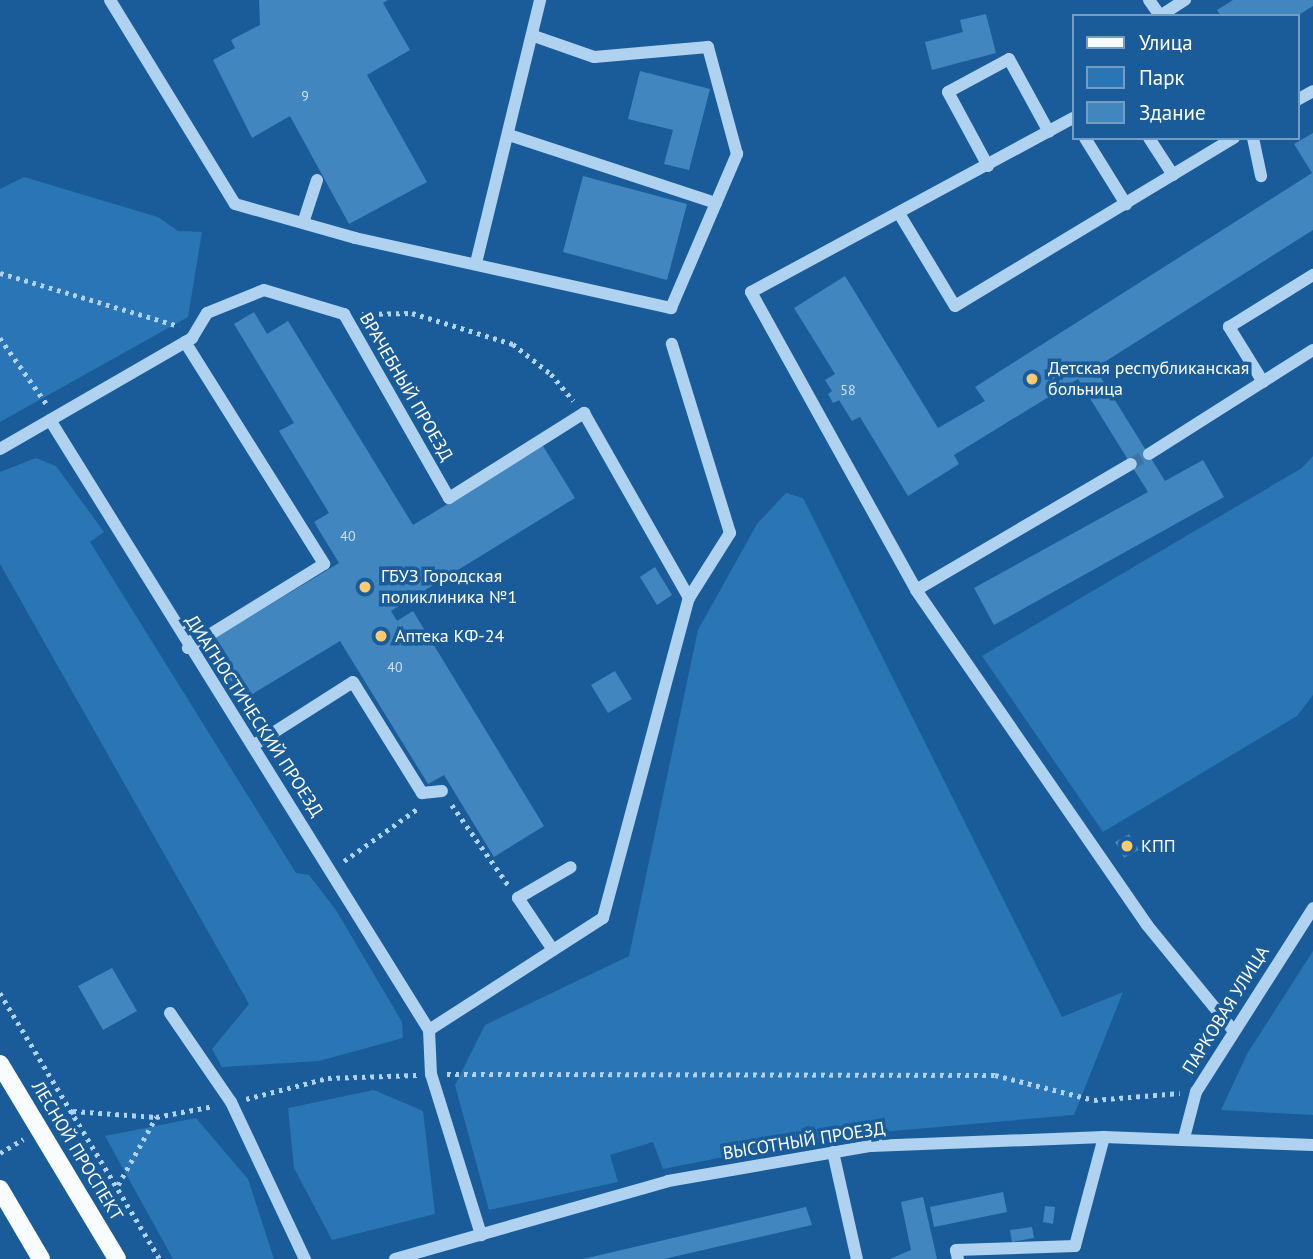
<!DOCTYPE html>
<html>
<head>
<meta charset="utf-8">
<style>
	body { margin:0 }
	#map { position:relative; width:1313px; height:1259px; overflow:hidden; background:#195c99; font-family:"PT Sans",sans-serif }
	div>[style] { position:absolute }
	[style*='--x'] { left:calc(var(--x)*1px); top:calc(var(--y)*1px); width:calc(var(--w)*1px); rotate:calc(var(--a)*1deg) }
	.green>* { inset:0; background:#2975b6 }
	.building>* { inset:0; background:#4286c0 }
	.minor-tunnel>* { height:12px; margin-top:-6px; transform-origin:0; background:repeating-linear-gradient(90deg,#3c74a8 0 12px,transparent 0 18px) }
	.path>* { height:4.5px; margin-top:-2.25px; transform-origin:0; background:repeating-linear-gradient(90deg,#afd2f1 0 3.5px,transparent 0 8.5px) }
	.minor>* { height:12px; margin:-6px; padding:0 6px; transform-origin:6px; border-radius:6px; background:#afd2f1 }
	.major>* { height:18px; margin:-9px; padding:0 9px; transform-origin:9px; border-radius:9px; background:#f9fcff }
	.dots>* { width:19px; height:19px; translate:-50% -50%; box-sizing:border-box; border:4px solid #195c99; border-radius:50% }
	span { translate:-50% -50%; white-space:nowrap; text-align:center; line-height:1.15; -webkit-text-stroke:7px #195c99; paint-order:stroke }
	.number-label { font-size:14px; color:#d0e1ef }
	.number-label span { -webkit-text-stroke-width:0 }
	.poi-label { font-size:18px; color:#fff }
	.left { translate:0 -50%; text-align:left }
	.street-label { font-size:18px; color:#fff }
	.legend { position:absolute; left:1072px; top:14px; width:228px; height:126px; box-sizing:border-box; background:#195c99; border:2px solid #759dc2; margin:0; padding:9px 12px; list-style:none; font-size:21px; color:#fff }
	.legend li { display:flex; align-items:center; gap:14px; height:35px }
	.legend b { width:35px; border:2px solid #759dc2 }
</style>
</head>
<body>
<div id="map">
	<div class="green">
		<div style="clip-path:polygon(24px 177px,158px 217px,178px 231px,202px 232px,188px 317px,0 422px,0 189px)"></div>
		<div style="clip-path:polygon(1313px 456px,1313px 695px,1297px 716px,1103px 832px,982px 656px,1302px 468px)"></div>
		<div style="clip-path:polygon(36px 458px,56px 466px,104px 532px,90px 542px,296px 873px,309px 875px,336px 910px,402px 1022px,403px 1038px,319px 1061px,222px 1067px,212px 1049px,249px 1004px,0 564px,0 472px)"></div>
		<div style="clip-path:polygon(786px 493px,803px 498px,1062px 1017px,1123px 992px,1074px 1115px,825px 1137px,663px 1169px,653px 1142px,610px 1155px,618px 1182px,489px 1210px,455px 1085px,485px 1025px,629px 956px,698px 630px,757px 524px)"></div>
		<div style="clip-path:polygon(1313px 951px,1313px 1115px,1221px 1110px,1247px 1054px)"></div>
		<div style="clip-path:polygon(374px 1090px,423px 1111px,435px 1214px,332px 1240px,294px 1168px,288px 1108px)"></div>
		<div style="clip-path:polygon(196px 1118px,248px 1179px,274px 1259px,173px 1259px,105px 1136px)"></div>
	</div>
	<div class="building">
		<div style="clip-path:polygon(259px 0,388px 0,383px 3px,410px 50px,367px 75px,427px 182px,349px 224px,290px 116px,252px 138px,213px 60px,235px 48px,231px 40px,260px 25px)"></div>
		<div style="clip-path:polygon(1233px 0,1313px 0,1313px 6px,1297px 16px,1221px 16px,1217px 10px)"></div>
		<div style="clip-path:polygon(986px 14px,996px 53px,932px 70px,925px 42px,963px 32px,960px 20px)"></div>
		<div style="clip-path:polygon(640px 71px,710px 89px,689px 170px,664px 164px,673px 130px,628px 119px)"></div>
		<div style="clip-path:polygon(1313px 133px,1313px 230px,1095px 368px,1165px 481px,1203px 460px,1224px 497px,994px 625px,974px 588px,1148px 492px,1078px 379px,954px 455px,959px 464px,908px 496px,860px 417px,852px 421px,839px 400px,833px 403px,828px 394px,832px 391px,825px 380px,835px 374px,794px 308px,845px 276px,938px 428px,985px 401px,975px 387px,1312px 173px,1294px 144px)"></div>
		<div style="clip-path:polygon(583px 176px,687px 204px,667px 280px,563px 252px)"></div>
		<div style="clip-path:polygon(254px 312px,267px 334px,288px 321px,413px 525px,543px 446px,575px 498px,391px 611px,397px 621px,413px 611px,544px 826px,494px 857px,444px 775px,428px 784px,340px 641px,241px 701px,206px 643px,339px 563px,314px 522px,329px 513px,279px 431px,294px 423px,234px 324px)"></div>
		<div style="clip-path:polygon(655px 567px,672px 595px,657px 605px,640px 577px)"></div>
		<div style="clip-path:polygon(615px 671px,632px 699px,608px 713px,591px 685px)"></div>
		<div style="clip-path:polygon(1129px 834px,1139px 850px,1124px 858px,1115px 842px)"></div>
		<div style="clip-path:polygon(112px 968px,137px 1011px,103px 1030px,78px 986px)"></div>
		<div style="clip-path:polygon(1003px 1192px,1007px 1212px,934px 1227px,930px 1207px)"></div>
		<div style="clip-path:polygon(923px 1197px,937px 1259px,890px 1259px,911px 1250px,901px 1202px)"></div>
		<div style="clip-path:polygon(1045px 1206px,1055px 1207px,1053px 1224px,1043px 1222px)"></div>
		<div style="clip-path:polygon(806px 1207px,812px 1225px,664px 1259px,583px 1259px)"></div>
		<div style="clip-path:polygon(1032px 1227px,1034px 1238px,1012px 1242px,1010px 1230px)"></div>
	</div>
	<div class="minor-tunnel">
		<div style="--x:1131;--y:464;--w:21;--a:-29"></div>
	</div>
	<div class="path">
		<div style="--x:0;--y:273;--w:187;--a:16.5"></div>
		<div style="--x:362;--y:314;--w:50;--a:-1.1"></div>
		<div style="--x:412;--y:313;--w:106;--a:17.1"></div>
		<div style="--x:513;--y:344;--w:48;--a:38.3"></div>
		<div style="--x:551;--y:374;--w:35;--a:50"></div>
		<div style="--x:0;--y:338;--w:80;--a:54.7"></div>
		<div style="--x:452;--y:805;--w:99;--a:54.9"></div>
		<div style="--x:344;--y:861;--w:90;--a:-35.5"></div>
		<div style="--x:0;--y:993;--w:310;--a:59"></div>
		<div style="--x:447;--y:1074;--w:548;--a:0.1"></div>
		<div style="--x:995;--y:1075;--w:102;--a:14.2"></div>
		<div style="--x:1094;--y:1100;--w:86;--a:-4.7"></div>
		<div style="--x:246;--y:1099;--w:85;--a:-14.4"></div>
		<div style="--x:328;--y:1078;--w:89;--a:-1.9"></div>
		<div style="--x:55;--y:1121;--w:21;--a:-29"></div>
		<div style="--x:73;--y:1111;--w:83;--a:4.1"></div>
		<div style="--x:156;--y:1117;--w:59;--a:-10.7"></div>
		<div style="--x:0;--y:1153;--w:27;--a:-31"></div>
		<div style="--x:118;--y:1185;--w:78;--a:-60.8"></div>
	</div>
	<div class="minor">
		<div style="--x:110;--y:0;--w:239;--a:58.5"></div>
		<div style="--x:235;--y:204;--w:125;--a:15.8"></div>
		<div style="--x:355;--y:238;--w:324;--a:12.5"></div>
		<div style="--x:671;--y:308;--w:168;--a:-66.8"></div>
		<div style="--x:737;--y:154;--w:111;--a:-105.2"></div>
		<div style="--x:708;--y:47;--w:114;--a:175"></div>
		<div style="--x:594;--y:57;--w:64;--a:-160.7"></div>
		<div style="--x:1149;--y:0;--w:19;--a:55"></div>
		<div style="--x:1160;--y:16;--w:30;--a:-33"></div>
		<div style="--x:1297;--y:100;--w:18;--a:-29"></div>
		<div style="--x:1073;--y:118;--w:366;--a:151.6"></div>
		<div style="--x:751;--y:292;--w:341;--a:61"></div>
		<div style="--x:916;--y:590;--w:407;--a:55.4"></div>
		<div style="--x:1147;--y:925;--w:134;--a:50.7"></div>
		<div style="--x:509;--y:135;--w:218;--a:18.2"></div>
		<div style="--x:1085;--y:138;--w:78;--a:58.2"></div>
		<div style="--x:1149;--y:138;--w:44;--a:57"></div>
		<div style="--x:1253;--y:138;--w:39;--a:78"></div>
		<div style="--x:988;--y:166;--w:84;--a:-118.4"></div>
		<div style="--x:948;--y:92;--w:69;--a:-28.4"></div>
		<div style="--x:1009;--y:59;--w:83;--a:61.3"></div>
		<div style="--x:900;--y:215;--w:106;--a:58.9"></div>
		<div style="--x:955;--y:306;--w:326;--a:-31.1"></div>
		<div style="--x:304;--y:220;--w:42;--a:-72"></div>
		<div style="--x:476;--y:263;--w:271;--a:-76.3"></div>
		<div style="--x:185;--y:342;--w:262;--a:57.9"></div>
		<div style="--x:324;--y:564;--w:160;--a:148.3"></div>
		<div style="--x:1263;--y:382;--w:65;--a:-121.7"></div>
		<div style="--x:1229;--y:327;--w:99;--a:-31.8"></div>
		<div style="--x:50;--y:420;--w:718;--a:58.15"></div>
		<div style="--x:429;--y:1030;--w:44;--a:87.4"></div>
		<div style="--x:431;--y:1074;--w:169;--a:72.7"></div>
		<div style="--x:0;--y:449;--w:222;--a:-30"></div>
		<div style="--x:192;--y:338;--w:29;--a:-59"></div>
		<div style="--x:207;--y:313;--w:61;--a:-22"></div>
		<div style="--x:264;--y:290;--w:84;--a:16.7"></div>
		<div style="--x:344;--y:314;--w:212;--a:60.3"></div>
		<div style="--x:449;--y:498;--w:160;--a:-32.2"></div>
		<div style="--x:584;--y:413;--w:213;--a:60.4"></div>
		<div style="--x:1149;--y:454;--w:194;--a:-32.4"></div>
		<div style="--x:916;--y:590;--w:249;--a:-30.4"></div>
		<div style="--x:254;--y:745;--w:117;--a:-32.5"></div>
		<div style="--x:353;--y:682;--w:131;--a:58.1"></div>
		<div style="--x:422;--y:793;--w:20;--a:-6"></div>
		<div style="--x:553;--y:950;--w:63;--a:-123.9"></div>
		<div style="--x:518;--y:898;--w:61;--a:-30.3"></div>
		<div style="--x:170;--y:1013;--w:108;--a:55.6"></div>
		<div style="--x:231;--y:1102;--w:174;--a:64.8"></div>
		<div style="--x:429;--y:1030;--w:207;--a:-32.8"></div>
		<div style="--x:603;--y:918;--w:331;--a:-75"></div>
		<div style="--x:689;--y:598;--w:77;--a:-57.8"></div>
		<div style="--x:730;--y:533;--w:198;--a:-107.1"></div>
		<div style="--x:1184;--y:1138;--w:48;--a:-75.4"></div>
		<div style="--x:1196;--y:1092;--w:218;--a:-57.5"></div>
		<div style="--x:833;--y:1152;--w:110;--a:77.4"></div>
		<div style="--x:395;--y:1259;--w:284;--a:-15.9"></div>
		<div style="--x:668;--y:1181;--w:206;--a:-9.8"></div>
		<div style="--x:871;--y:1146;--w:233;--a:-2.2"></div>
		<div style="--x:1104;--y:1137;--w:209;--a:2.2"></div>
		<div style="--x:958;--y:1259;--w:9;--a:-103"></div>
		<div style="--x:956;--y:1250;--w:119;--a:-1.9"></div>
		<div style="--x:1075;--y:1246;--w:113;--a:-75.1"></div>
	</div>
	<div class="major">
		<div style="--x:0;--y:1064;--w:227;--a:59"></div>
		<div style="--x:0;--y:1189;--w:81;--a:59.6"></div>
	</div>
	<div class="dots">
		<div style="left:1032px;top:379px;background:#ffc96f"></div>
		<div style="left:365px;top:587px;background:#ffc96f"></div>
		<div style="left:381px;top:636px;background:#ffc96f"></div>
		<div style="left:1127px;top:846px;background:#ffc96f"></div>
	</div>
	<div class="number-label">
		<span style="left:305px;top:96px">9</span>
		<span style="left:848px;top:390px">58</span>
		<span style="left:348px;top:536px">40</span>
		<span style="left:395px;top:667px">40</span>
	</div>
	<div class="poi-label">
		<span class="left" style="left:1048px;top:379px">Детская республиканская<br>больница</span>
		<span class="left" style="left:381px;top:587px">ГБУЗ Городская<br>поликлиника №1</span>
		<span class="left" style="left:395px;top:636px">Аптека КФ-24</span>
		<span class="left" style="left:1141px;top:846px">КПП</span>
	</div>
	<div class="street-label">
		<span style="left:406px;top:387px;rotate:60deg">ВРАЧЕБНЫЙ ПРОЕЗД</span>
		<span style="left:254px;top:716px;rotate:57deg">ДИАГНОСТИЧЕСКИЙ ПРОЕЗД</span>
		<span style="left:1226px;top:1010px;rotate:-58deg">ПАРКОВАЯ УЛИЦА</span>
		<span style="left:804px;top:1141px;rotate:-9deg">ВЫСОТНЫЙ ПРОЕЗД</span>
		<span style="left:77px;top:1151px;rotate:59deg">ЛЕСНОЙ ПРОСПЕКТ</span>
	</div>
	<ul class="legend">
	<li><b style="height:9px;background:#f9fcff"></b>Улица</li>
	<li><b style="height:19px;background:#2975b6"></b>Парк</li>
	<li><b style="height:19px;background:#4286c0"></b>Здание</li>
	</ul>
</div>
</body>
</html>
